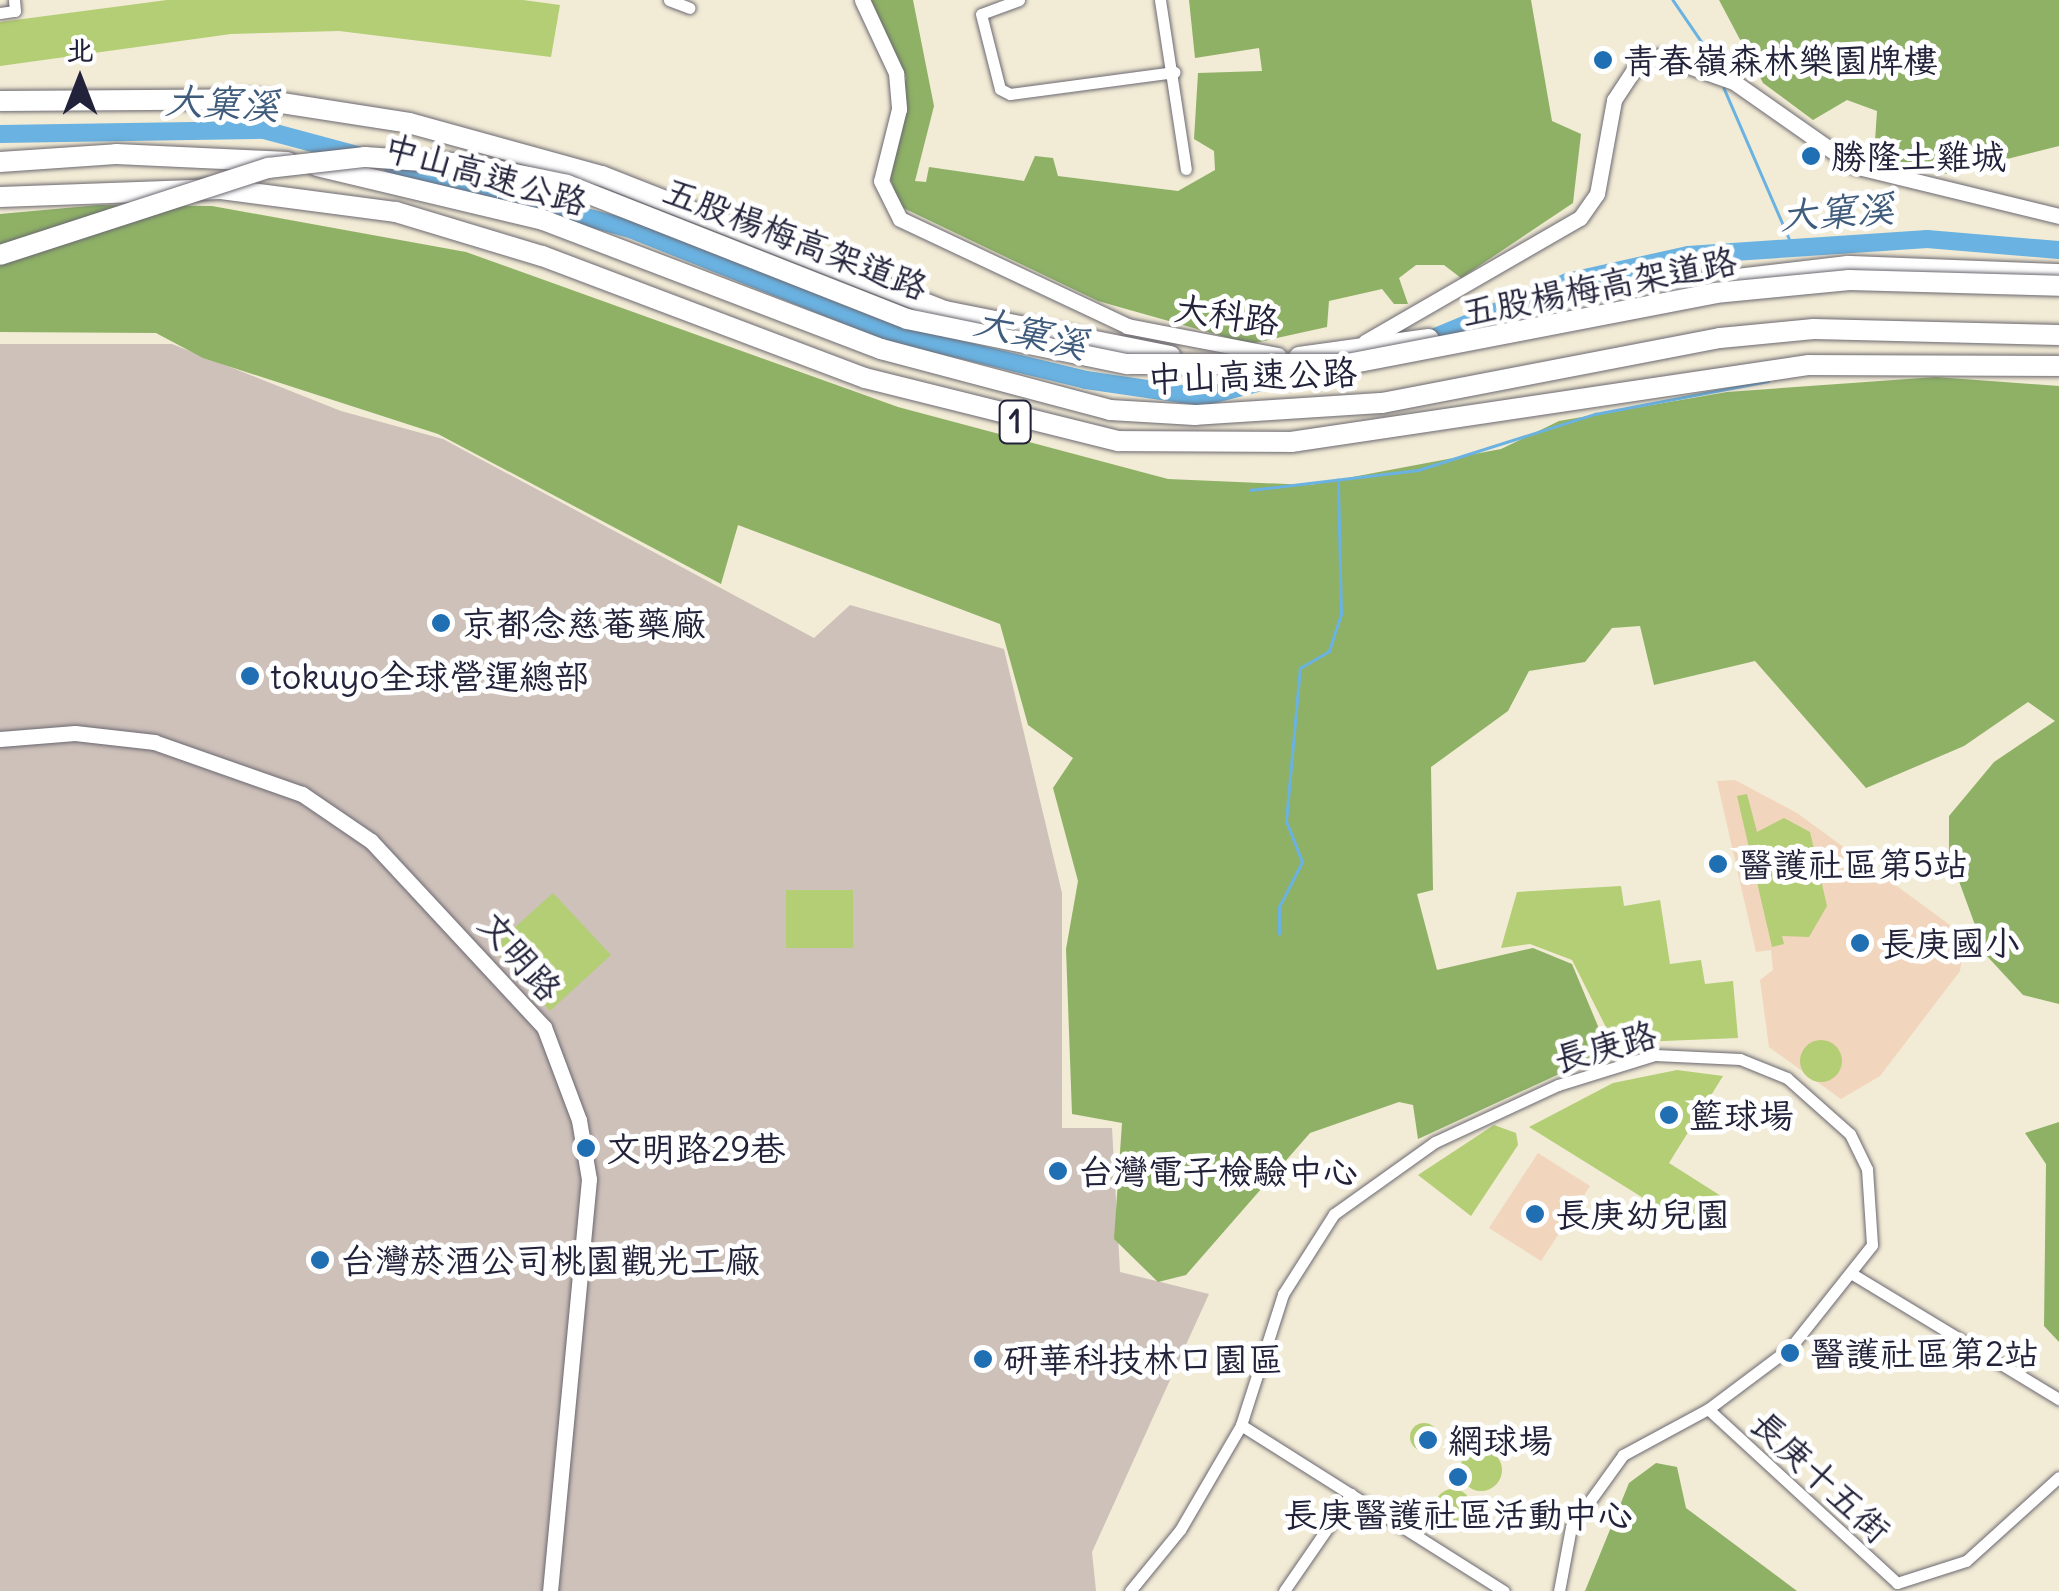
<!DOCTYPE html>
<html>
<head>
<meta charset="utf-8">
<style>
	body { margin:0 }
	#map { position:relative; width:2059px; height:1591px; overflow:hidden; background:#f2ebd5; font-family:Delius,"LXGW WenKai TC",sans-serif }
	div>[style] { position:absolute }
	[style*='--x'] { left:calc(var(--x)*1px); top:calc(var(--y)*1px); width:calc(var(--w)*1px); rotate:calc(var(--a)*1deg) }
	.built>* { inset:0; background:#f1d5bd }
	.industrial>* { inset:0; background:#cec1ba }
	.green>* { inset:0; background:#b3ce74 }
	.round { border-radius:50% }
	.forest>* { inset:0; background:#8eb166 }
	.stream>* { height:2.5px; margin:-1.25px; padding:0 1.25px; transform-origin:1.25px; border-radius:1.25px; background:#6ab2e1 }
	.river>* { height:18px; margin:-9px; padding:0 9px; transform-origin:9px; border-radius:9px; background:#6ab2e1 }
	.roads { filter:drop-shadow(0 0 2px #6b6871) drop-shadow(0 0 2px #6b6871) }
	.street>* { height:11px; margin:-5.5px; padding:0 5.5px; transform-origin:5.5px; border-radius:5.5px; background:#fff }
	.secondary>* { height:15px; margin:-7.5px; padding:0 7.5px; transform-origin:7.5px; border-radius:7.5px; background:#fff }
	.highway>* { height:20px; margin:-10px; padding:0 10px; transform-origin:10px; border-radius:10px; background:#fff }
	.bridges { filter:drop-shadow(0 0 2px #6b6871) drop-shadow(0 0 2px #6b6871) }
	.highway-bridge>* { height:20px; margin:-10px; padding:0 10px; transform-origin:10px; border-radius:10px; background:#fff }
	.dots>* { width:28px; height:28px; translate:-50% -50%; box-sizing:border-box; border:5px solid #fff; border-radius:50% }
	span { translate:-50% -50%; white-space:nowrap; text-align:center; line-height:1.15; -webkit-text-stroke:10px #fff; paint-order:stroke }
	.shield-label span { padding:2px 8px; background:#fff; border:2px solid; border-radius:8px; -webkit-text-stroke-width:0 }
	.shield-label { font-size:32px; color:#22223b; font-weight:700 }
	.poi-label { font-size:35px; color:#22223b }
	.left { translate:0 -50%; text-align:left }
	.street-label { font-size:35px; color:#22223b }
	.water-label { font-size:38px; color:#3f5c7d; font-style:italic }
	.north { position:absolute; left:30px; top:30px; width:100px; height:100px; -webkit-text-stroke:8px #fff; paint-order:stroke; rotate:0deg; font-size:28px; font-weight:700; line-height:40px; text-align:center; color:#22223b }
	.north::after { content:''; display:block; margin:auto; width:35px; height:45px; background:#22223b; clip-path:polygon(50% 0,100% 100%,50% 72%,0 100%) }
</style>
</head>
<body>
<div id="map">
	<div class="built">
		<div style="clip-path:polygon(1735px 780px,1797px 813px,1965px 936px,1960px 971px,1880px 1076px,1841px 1099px,1769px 1047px,1760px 980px,1773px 970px,1771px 950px,1756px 952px,1717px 781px)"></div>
		<div style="clip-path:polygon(1538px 1153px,1590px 1186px,1541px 1261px,1489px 1228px)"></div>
	</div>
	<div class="industrial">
		<div style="clip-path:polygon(0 344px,172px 344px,341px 411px,443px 439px,814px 638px,850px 605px,1004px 649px,1062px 893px,1062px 1128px,1112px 1128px,1120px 1272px,1209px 1294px,1092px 1552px,1096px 1591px,0 1591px)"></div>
	</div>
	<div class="green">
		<div style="clip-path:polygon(167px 0,523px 0,560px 5px,551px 57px,339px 31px,231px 34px,0 66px,0 22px)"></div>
		<div style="clip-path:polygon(1747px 794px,1757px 832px,1784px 818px,1810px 832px,1827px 906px,1809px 937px,1782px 936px,1784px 944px,1772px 947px,1737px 796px)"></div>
		<div style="clip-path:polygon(1621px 886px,1624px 906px,1660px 900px,1670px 964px,1701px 960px,1705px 984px,1733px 981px,1738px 1038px,1614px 1043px,1572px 960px,1530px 944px,1501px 948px,1517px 892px)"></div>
		<div style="clip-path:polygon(786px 890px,853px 890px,853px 948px,786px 948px)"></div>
		<div style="clip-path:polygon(553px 893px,611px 955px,550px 1011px,492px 948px)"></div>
		<div class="round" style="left:1800px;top:1040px;width:42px;height:42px"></div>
		<div style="clip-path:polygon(1677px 1070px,1723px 1076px,1669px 1163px,1721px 1196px,1698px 1232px,1529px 1127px,1613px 1083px)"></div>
		<div style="clip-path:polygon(1494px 1125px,1516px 1133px,1518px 1145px,1471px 1216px,1418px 1175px)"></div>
		<div class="round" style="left:1410px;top:1423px;width:28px;height:28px"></div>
		<div class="round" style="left:1460px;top:1449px;width:42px;height:42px"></div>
		<div class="round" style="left:1435px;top:1489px;width:36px;height:36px"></div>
	</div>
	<div class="forest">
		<div style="clip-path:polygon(871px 0,913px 0,934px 106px,915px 181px,926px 182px,929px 167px,1024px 181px,1035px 156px,1053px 158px,1058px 176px,1178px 191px,1215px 170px,1214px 151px,1194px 139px,1198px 73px,1262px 71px,1259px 48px,1195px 58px,1189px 0,1531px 0,1552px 121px,1581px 134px,1573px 203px,1461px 278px,1444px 265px,1416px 265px,1399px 278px,1408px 304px,1394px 304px,1382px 289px,1329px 301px,1327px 327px,1250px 344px,1098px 301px,899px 206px,890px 177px,906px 77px)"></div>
		<div style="clip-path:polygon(1719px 0,2059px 0,2059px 146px,1947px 174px,1874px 156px,1877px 111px,1847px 100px,1813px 120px,1763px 83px)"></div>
		<div style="clip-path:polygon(99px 205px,212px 206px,466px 252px,898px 407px,1168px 479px,1310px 485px,1501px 449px,1559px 421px,1727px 392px,1936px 377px,2059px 386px,2059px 1004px,2023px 995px,1986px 955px,1949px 854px,1949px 816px,1994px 762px,2055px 721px,2028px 702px,1964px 746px,1866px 788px,1755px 661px,1654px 685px,1640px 626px,1612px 628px,1585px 662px,1529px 671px,1508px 711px,1431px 767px,1433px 890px,1417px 894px,1437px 970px,1533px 948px,1572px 964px,1600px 1031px,1594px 1058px,1418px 1139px,1413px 1105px,1399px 1102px,1310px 1133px,1186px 1275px,1158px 1282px,1114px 1239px,1122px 1123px,1072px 1114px,1066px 949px,1078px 881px,1053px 788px,1073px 758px,1028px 725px,1000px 624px,738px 525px,721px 584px,438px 434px,203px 358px,156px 333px,0 332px,0 214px)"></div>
		<div style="clip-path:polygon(2059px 1122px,2059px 1342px,2044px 1326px,2046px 1164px,2025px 1133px)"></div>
		<div style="clip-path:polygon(1656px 1463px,1677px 1467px,1686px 1508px,1797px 1591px,1585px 1591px,1629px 1483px)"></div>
	</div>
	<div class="stream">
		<div style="--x:1673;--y:0;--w:85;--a:55.6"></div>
		<div style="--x:1724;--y:88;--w:171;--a:66.6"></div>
		<div style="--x:1250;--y:490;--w:169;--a:-6.8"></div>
		<div style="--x:1418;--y:470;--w:186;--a:-17.6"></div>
		<div style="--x:1595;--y:414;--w:176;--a:-10.8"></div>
		<div style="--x:1279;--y:934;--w:27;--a:-90"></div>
		<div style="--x:1279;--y:907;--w:51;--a:-62.9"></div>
		<div style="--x:1302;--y:862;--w:44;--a:-111.3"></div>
		<div style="--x:1286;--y:821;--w:154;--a:-84.8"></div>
		<div style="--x:1300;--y:668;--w:34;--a:-30"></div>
		<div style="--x:1329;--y:651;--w:38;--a:-72"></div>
		<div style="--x:1341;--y:615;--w:135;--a:-91.3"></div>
	</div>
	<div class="river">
		<div style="--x:0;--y:134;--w:264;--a:-0.9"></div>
		<div style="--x:264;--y:130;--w:100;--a:15"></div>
		<div style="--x:391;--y:164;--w:248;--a:15.2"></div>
		<div style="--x:630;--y:229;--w:282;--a:21.7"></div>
		<div style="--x:892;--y:333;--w:200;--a:13.6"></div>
		<div style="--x:1086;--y:380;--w:118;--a:8.3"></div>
		<div style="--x:1203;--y:397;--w:117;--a:-14.4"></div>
		<div style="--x:1428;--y:340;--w:151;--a:-22.6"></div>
		<div style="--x:1567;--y:282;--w:124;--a:-12.6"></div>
		<div style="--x:1688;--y:255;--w:240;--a:-3.8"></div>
		<div style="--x:1927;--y:239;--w:132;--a:4.8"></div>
	</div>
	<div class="roads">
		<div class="street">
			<div style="--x:669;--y:0;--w:22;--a:21"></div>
			<div style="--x:1019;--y:0;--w:40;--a:159.8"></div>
			<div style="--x:981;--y:14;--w:77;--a:75.8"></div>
			<div style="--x:1000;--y:89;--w:11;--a:27"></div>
			<div style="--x:1010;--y:94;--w:166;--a:-7.6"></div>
			<div style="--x:1160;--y:0;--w:171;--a:81.3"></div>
			<div style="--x:0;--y:13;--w:15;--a:-8"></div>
			<div style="--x:15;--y:11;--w:11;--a:-95"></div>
			<div style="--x:1854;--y:1275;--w:240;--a:31.2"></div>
			<div style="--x:1708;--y:1409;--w:257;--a:42.6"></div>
			<div style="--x:1897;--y:1583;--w:72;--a:-17.7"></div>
			<div style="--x:1966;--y:1561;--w:125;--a:-42.1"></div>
			<div style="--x:1241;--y:1425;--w:311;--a:32.3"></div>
			<div style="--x:1130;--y:1591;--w:79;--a:-50.7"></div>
			<div style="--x:1180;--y:1530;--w:121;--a:-59.8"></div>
			<div style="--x:1241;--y:1425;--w:138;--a:-72.2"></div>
			<div style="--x:1283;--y:1294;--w:95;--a:-57.5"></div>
			<div style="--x:1334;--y:1214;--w:124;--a:-35.5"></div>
			<div style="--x:1435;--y:1142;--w:136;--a:-24.9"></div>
			<div style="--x:1558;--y:1085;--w:102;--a:-17.2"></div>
			<div style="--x:1655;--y:1055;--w:85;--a:2.7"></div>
			<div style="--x:1740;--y:1059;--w:51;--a:22"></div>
			<div style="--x:1787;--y:1078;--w:84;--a:41.6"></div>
			<div style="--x:1850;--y:1134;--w:39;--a:64"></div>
			<div style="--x:1867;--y:1169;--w:76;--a:86.2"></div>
			<div style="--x:1872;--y:1245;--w:130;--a:128.5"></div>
			<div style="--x:1791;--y:1347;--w:104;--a:143.2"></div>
			<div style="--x:1708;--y:1409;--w:97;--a:151.6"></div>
			<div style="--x:1623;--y:1455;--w:89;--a:125.8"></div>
			<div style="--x:1571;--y:1527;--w:65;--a:100.6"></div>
			<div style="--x:1284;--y:1591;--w:118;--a:-55.4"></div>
		</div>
		<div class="secondary">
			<div style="--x:862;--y:0;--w:81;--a:65"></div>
			<div style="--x:896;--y:73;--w:36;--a:85"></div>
			<div style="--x:899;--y:109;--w:74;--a:104"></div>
			<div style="--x:881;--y:181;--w:42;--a:63.4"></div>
			<div style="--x:900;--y:219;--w:251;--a:25.2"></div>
			<div style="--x:1127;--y:326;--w:154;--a:10.9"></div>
			<div style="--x:1365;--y:342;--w:248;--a:-30"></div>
			<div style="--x:1580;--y:218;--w:29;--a:-55"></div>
			<div style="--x:1597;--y:194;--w:96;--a:-79.7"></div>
			<div style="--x:1614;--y:100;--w:42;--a:-56.7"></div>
			<div style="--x:1637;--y:65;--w:25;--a:-21"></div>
			<div style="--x:1660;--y:56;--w:78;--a:19.4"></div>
			<div style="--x:1734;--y:82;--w:146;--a:35"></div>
			<div style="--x:1854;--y:166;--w:211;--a:13.7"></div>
			<div style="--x:0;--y:739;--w:75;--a:-4.6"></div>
			<div style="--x:75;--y:733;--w:80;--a:6.5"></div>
			<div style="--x:154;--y:742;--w:157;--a:19.4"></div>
			<div style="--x:302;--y:794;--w:83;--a:34.3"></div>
			<div style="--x:371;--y:841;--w:254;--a:47.1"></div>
			<div style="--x:544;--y:1027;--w:99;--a:69.4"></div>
			<div style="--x:579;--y:1120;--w:60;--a:80.4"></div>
			<div style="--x:589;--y:1179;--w:414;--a:95.4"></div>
		</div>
		<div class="highway">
			<div style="--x:0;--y:101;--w:256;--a:-0.4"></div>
			<div style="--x:256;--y:99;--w:155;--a:8.9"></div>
			<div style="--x:409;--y:123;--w:200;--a:15.4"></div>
			<div style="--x:602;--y:176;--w:369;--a:21.5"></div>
			<div style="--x:945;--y:311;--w:230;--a:11.3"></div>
			<div style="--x:0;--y:162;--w:116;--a:-3.9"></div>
			<div style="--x:116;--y:154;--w:172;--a:2.7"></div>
			<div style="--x:317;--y:166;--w:232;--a:13.4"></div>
			<div style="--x:543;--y:220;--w:362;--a:20.9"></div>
			<div style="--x:881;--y:349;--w:237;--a:14.9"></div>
			<div style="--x:1110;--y:410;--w:85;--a:3.4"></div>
			<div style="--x:1195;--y:415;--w:187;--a:-3.7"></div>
			<div style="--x:1382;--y:403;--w:344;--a:-10.9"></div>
			<div style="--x:1720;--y:338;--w:94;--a:-5.5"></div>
			<div style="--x:1814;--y:329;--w:245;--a:1.4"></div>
			<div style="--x:0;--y:197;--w:221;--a:-2.1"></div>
			<div style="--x:221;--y:189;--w:177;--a:7.5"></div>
			<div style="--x:396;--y:212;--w:152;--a:16.8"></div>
			<div style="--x:542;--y:256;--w:345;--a:20.7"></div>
			<div style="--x:865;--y:378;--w:261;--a:14"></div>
			<div style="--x:1118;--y:441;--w:173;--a:0.3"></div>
			<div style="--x:1291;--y:442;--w:524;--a:-8.46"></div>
			<div style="--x:1809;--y:365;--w:250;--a:0.2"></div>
			<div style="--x:1502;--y:325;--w:180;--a:-12.5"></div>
			<div style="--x:1678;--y:286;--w:171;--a:-6.7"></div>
			<div style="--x:1848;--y:266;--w:211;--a:2.2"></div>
			<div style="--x:1299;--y:357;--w:131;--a:-7.9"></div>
		</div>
	</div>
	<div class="bridges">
		<div class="highway-bridge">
			<div style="--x:0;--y:255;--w:282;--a:-18"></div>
			<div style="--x:268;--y:168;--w:98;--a:-6.5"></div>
			<div style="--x:365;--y:157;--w:101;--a:4"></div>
			<div style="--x:466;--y:164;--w:103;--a:11.7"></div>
			<div style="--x:567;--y:185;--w:365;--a:21.5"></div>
			<div style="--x:907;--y:319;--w:225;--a:11.6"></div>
			<div style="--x:1127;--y:364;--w:221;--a:0"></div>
			<div style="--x:1348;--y:364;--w:374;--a:-10.9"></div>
			<div style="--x:1715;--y:293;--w:135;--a:-5.5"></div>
			<div style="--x:1849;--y:280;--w:210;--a:1.6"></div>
		</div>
	</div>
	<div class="dots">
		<div style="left:1603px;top:60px;background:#1f6fb2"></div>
		<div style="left:1811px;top:156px;background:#1f6fb2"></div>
		<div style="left:441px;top:623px;background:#1f6fb2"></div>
		<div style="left:250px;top:676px;background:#1f6fb2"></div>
		<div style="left:1718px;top:864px;background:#1f6fb2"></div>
		<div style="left:1860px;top:943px;background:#1f6fb2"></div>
		<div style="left:1669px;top:1115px;background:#1f6fb2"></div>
		<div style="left:586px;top:1148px;background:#1f6fb2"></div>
		<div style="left:1058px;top:1171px;background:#1f6fb2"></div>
		<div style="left:1535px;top:1214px;background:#1f6fb2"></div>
		<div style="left:320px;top:1260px;background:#1f6fb2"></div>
		<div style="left:1790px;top:1353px;background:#1f6fb2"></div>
		<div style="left:983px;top:1359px;background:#1f6fb2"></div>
		<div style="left:1428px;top:1440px;background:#1f6fb2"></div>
		<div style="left:1458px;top:1477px;background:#1f6fb2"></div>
	</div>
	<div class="shield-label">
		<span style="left:1015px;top:422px">1</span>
	</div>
	<div class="poi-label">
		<span class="left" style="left:1623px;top:60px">青春嶺森林樂園牌樓</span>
		<span class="left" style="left:1831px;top:156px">勝隆土雞城</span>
		<span class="left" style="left:461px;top:623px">京都念慈菴藥廠</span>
		<span class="left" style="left:270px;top:676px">tokuyo全球營運總部</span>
		<span class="left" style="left:1738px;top:864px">醫護社區第5站</span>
		<span class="left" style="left:1880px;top:943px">長庚國小</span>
		<span class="left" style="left:1689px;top:1115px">籃球場</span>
		<span class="left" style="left:606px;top:1148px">文明路29巷</span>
		<span class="left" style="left:1078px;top:1171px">台灣電子檢驗中心</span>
		<span class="left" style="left:1555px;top:1214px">長庚幼兒園</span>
		<span class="left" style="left:340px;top:1260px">台灣菸酒公司桃園觀光工廠</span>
		<span class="left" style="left:1810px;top:1353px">醫護社區第2站</span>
		<span class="left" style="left:1003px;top:1359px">研華科技林口園區</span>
		<span class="left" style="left:1448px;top:1440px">網球場</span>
		<span style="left:1458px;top:1514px">長庚醫護社區活動中心</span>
	</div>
	<div class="street-label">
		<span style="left:486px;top:174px;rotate:16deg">中山高速公路</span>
		<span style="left:796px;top:238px;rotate:21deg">五股楊梅高架道路</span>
		<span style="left:1599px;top:286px;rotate:-11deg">五股楊梅高架道路</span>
		<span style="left:1227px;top:314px;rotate:8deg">大科路</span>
		<span style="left:1252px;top:375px;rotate:-2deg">中山高速公路</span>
		<span style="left:521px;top:956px;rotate:49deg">文明路</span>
		<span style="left:1605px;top:1046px;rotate:-15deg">長庚路</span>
		<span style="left:1821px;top:1476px;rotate:43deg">長庚十五街</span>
	</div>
	<div class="water-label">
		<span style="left:222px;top:103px;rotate:3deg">大窠溪</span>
		<span style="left:1837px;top:212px;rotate:-4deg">大窠溪</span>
		<span style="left:1031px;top:333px;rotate:13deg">大窠溪</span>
	</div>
	<div class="north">北</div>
</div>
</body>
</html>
